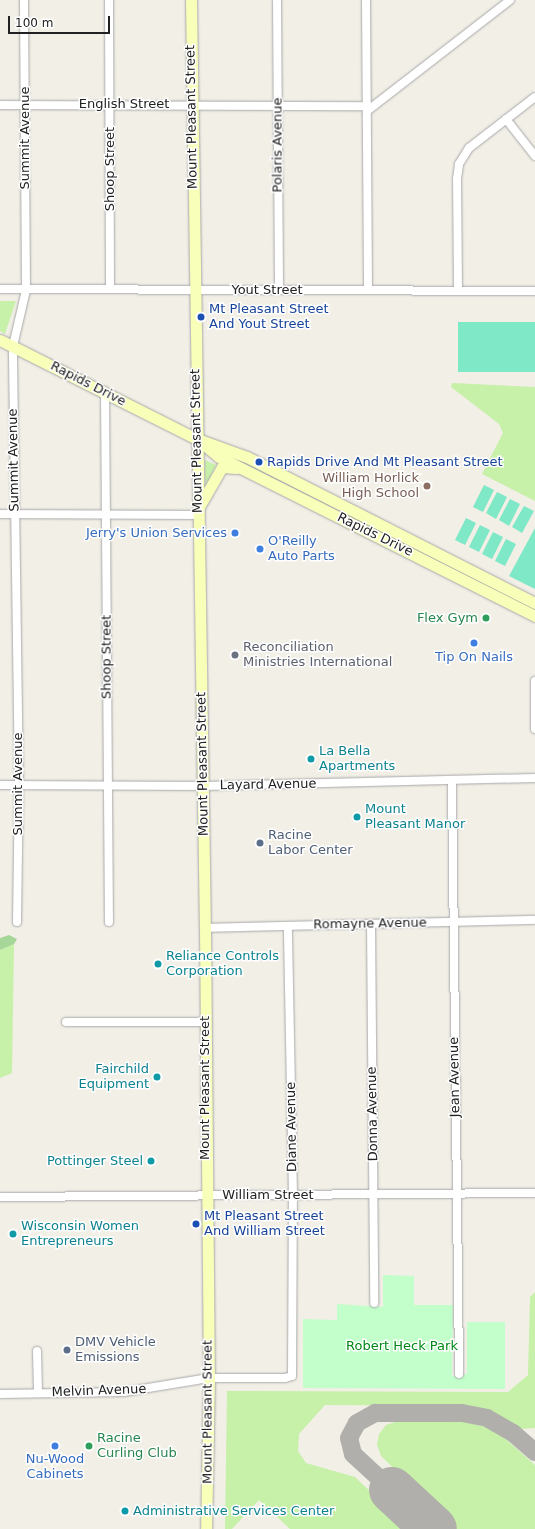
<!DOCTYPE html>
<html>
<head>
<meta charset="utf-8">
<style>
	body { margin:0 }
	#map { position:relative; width:535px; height:1529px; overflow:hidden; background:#f2efe7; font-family:"DejaVu Sans",sans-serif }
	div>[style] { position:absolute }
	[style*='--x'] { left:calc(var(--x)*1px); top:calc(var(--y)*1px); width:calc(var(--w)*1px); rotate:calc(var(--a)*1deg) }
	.grass>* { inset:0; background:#c7f0a9 }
	.forest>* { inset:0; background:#a6d698 }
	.park>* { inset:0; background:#c2ffcb }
	.pitch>* { inset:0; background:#7ee8c7 }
	.taxiway>* { height:18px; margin:-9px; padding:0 9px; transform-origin:9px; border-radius:9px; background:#b0afab }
	.runway>* { height:46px; margin:-23px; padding:0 23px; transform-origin:23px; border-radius:23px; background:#b0afab }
	.roads { filter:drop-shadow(0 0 1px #a8a8a8) drop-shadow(0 0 1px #a8a8a8) }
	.street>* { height:8px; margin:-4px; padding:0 4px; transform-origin:4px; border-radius:4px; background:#fff }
	.secondary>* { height:11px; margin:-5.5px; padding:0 5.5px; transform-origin:5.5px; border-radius:5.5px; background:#f7ffb9 }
	.dots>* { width:11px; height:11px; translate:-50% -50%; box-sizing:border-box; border:2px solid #fff; border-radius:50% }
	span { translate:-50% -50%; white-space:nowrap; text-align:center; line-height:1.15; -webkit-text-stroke:3px #fff; paint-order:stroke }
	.street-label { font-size:13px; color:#212121 }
	.transit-label { font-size:13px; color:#164399 }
	.left { translate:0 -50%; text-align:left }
	.education-label { font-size:13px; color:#785e54 }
	.right { translate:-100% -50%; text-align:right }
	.shop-label { font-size:13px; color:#366cbe }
	.leisure-label { font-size:13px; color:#27864d }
	.worship-label { font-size:13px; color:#5b616d }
	.culture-label { font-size:13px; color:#0d838f }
	.service-label { font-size:13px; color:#4e5e75 }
	.park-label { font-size:13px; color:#018816 }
	.scale { position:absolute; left:8px; top:16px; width:102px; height:18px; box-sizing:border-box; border:2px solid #212121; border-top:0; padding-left:5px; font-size:12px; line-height:14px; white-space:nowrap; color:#212121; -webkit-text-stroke:3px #fff; paint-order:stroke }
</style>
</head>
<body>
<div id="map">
	<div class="grass">
		<div style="clip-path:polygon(0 301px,16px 301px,5px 334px,0 331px)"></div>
		<div style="clip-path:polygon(452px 383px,535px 387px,535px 501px,482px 474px,503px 433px,499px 424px,451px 387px)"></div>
		<div style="clip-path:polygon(205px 460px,216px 465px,207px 483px,205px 479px)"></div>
		<div style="clip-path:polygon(14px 944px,12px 1073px,0 1078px,0 950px)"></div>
		<div style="clip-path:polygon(535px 1292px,535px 1428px,520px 1429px,492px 1412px,469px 1406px,325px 1405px,299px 1434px,298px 1451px,306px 1463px,355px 1477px,410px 1529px,290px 1529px,259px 1500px,232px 1529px,225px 1529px,227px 1391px,508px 1392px,528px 1375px,530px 1297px)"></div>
		<div style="clip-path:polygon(398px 1421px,462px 1421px,489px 1428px,502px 1436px,535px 1465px,535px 1529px,455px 1529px,381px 1456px,377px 1445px,379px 1434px,386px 1425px)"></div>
	</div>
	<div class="forest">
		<div style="clip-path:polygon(9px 935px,17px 939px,14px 944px,0 950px,0 938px)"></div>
	</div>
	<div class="park">
		<div style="clip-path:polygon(383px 1275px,414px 1276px,414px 1305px,453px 1305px,452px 1376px,467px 1374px,467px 1322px,505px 1322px,505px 1389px,303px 1388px,303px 1319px,337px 1320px,337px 1304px,383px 1307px)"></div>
	</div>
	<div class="pitch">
		<div style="clip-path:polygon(458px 322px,535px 322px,535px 372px,458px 372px)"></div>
		<div style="clip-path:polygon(484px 485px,494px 490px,483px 512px,473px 507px)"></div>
		<div style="clip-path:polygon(497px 492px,507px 497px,496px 519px,486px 513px)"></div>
		<div style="clip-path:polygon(510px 499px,520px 504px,509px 526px,499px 520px)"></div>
		<div style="clip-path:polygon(524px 506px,534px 511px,522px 533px,512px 527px)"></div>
		<div style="clip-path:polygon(466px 518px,476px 523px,465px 545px,455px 540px)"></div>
		<div style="clip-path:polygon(480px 525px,490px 530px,479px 552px,469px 547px)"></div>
		<div style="clip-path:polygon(535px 528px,535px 589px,509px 576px)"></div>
		<div style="clip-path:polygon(493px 532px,503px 537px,492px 559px,482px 554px)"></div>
		<div style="clip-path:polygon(506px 539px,516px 544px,505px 566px,495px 561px)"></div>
	</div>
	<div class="taxiway">
		<div style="--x:392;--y:1490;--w:53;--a:-137.3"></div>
		<div style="--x:353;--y:1454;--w:16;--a:-104"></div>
		<div style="--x:349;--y:1438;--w:17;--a:-62"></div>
		<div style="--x:357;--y:1423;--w:21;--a:-29"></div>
		<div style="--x:375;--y:1413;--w:87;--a:0"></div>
		<div style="--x:462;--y:1413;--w:25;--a:11"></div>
		<div style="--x:487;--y:1418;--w:30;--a:30"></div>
		<div style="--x:513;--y:1433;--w:29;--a:41"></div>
	</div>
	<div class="runway">
		<div style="--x:392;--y:1490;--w:57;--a:42.9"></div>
	</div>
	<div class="roads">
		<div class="street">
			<div style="--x:109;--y:0;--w:289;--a:89.8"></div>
			<div style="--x:277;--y:0;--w:290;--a:89.6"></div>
			<div style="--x:366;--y:0;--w:290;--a:89.6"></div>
			<div style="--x:0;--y:105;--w:367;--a:0.2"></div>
			<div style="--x:367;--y:111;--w:181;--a:-37.8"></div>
			<div style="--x:506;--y:119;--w:47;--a:51.9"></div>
			<div style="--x:0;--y:289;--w:535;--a:0.21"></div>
			<div style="--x:458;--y:290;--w:111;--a:-90.5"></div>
			<div style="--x:457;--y:179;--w:15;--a:-82"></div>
			<div style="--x:459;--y:164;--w:19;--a:-58"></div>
			<div style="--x:469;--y:148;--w:83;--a:-37.7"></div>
			<div style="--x:105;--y:393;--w:529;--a:89.57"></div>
			<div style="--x:0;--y:514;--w:199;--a:0.3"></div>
			<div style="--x:535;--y:681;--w:48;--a:90"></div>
			<div style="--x:452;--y:780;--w:594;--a:89.32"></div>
			<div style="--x:0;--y:785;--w:204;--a:0.3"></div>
			<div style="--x:204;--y:786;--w:331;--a:-1.4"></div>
			<div style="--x:17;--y:922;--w:136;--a:-89.2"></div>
			<div style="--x:19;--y:786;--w:440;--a:-90.8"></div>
			<div style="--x:13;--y:346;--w:57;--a:-76.9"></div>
			<div style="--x:26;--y:290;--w:290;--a:-90.4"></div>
			<div style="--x:371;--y:924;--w:379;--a:89.5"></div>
			<div style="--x:205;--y:928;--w:330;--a:-1.4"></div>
			<div style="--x:66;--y:1022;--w:139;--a:0"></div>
			<div style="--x:0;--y:1197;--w:535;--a:-0.43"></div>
			<div style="--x:37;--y:1351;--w:42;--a:88.6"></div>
			<div style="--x:0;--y:1394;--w:124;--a:-0.9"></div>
			<div style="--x:124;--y:1392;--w:86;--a:-9.4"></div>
			<div style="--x:209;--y:1378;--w:76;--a:0"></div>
			<div style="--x:285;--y:1378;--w:7;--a:-16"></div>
			<div style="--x:292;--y:1376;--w:181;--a:-89.7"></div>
			<div style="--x:293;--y:1195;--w:269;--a:-91.1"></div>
		</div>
		<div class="secondary">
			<div style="--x:191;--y:0;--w:928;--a:89.14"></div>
			<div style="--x:205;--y:928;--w:450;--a:89.5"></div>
			<div style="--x:209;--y:1378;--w:151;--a:91.1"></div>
			<div style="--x:0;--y:340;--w:220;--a:26.7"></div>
			<div style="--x:197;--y:439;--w:53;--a:19.8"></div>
			<div style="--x:247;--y:457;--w:323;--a:26.9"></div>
			<div style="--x:201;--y:442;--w:23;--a:40"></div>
			<div style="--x:219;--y:457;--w:354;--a:26.7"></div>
			<div style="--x:199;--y:507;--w:46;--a:-60.1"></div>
			<div style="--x:222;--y:467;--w:14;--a:4"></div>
		</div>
	</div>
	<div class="dots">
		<div style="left:201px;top:317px;background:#1a4fb4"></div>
		<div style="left:259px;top:462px;background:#1a4fb4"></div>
		<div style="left:427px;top:486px;background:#8d6e63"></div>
		<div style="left:235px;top:533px;background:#3f7fe0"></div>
		<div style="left:260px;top:549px;background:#3f7fe0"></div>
		<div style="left:486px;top:618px;background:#2e9e5b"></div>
		<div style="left:474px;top:643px;background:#3f7fe0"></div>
		<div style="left:235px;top:655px;background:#6b7280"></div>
		<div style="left:311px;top:759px;background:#0f9aa8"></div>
		<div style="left:357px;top:817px;background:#0f9aa8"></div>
		<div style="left:260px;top:843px;background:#5c6f8a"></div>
		<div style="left:158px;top:964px;background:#0f9aa8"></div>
		<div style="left:157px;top:1077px;background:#0f9aa8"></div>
		<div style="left:151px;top:1161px;background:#0f9aa8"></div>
		<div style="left:196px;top:1224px;background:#1a4fb4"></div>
		<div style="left:13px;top:1234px;background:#0f9aa8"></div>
		<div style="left:67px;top:1350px;background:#5c6f8a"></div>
		<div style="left:55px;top:1446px;background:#3f7fe0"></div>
		<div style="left:89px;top:1446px;background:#2e9e5b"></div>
		<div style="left:125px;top:1511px;background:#0f9aa8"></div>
	</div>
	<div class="street-label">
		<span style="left:124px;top:104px">English Street</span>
		<span style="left:192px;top:117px;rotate:-91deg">Mount Pleasant Street</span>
		<span style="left:25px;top:138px;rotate:-90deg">Summit Avenue</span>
		<span style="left:278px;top:145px;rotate:-90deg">Polaris Avenue</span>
		<span style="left:110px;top:169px;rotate:-90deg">Shoop Street</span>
		<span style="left:267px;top:290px">Yout Street</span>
		<span style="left:88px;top:384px;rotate:27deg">Rapids Drive</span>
		<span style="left:197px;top:441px;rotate:-91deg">Mount Pleasant Street</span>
		<span style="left:14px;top:460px;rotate:-91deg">Summit Avenue</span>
		<span style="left:375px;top:535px;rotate:26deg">Rapids Drive</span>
		<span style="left:107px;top:657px;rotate:-90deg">Shoop Street</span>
		<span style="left:203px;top:764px;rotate:-91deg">Mount Pleasant Street</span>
		<span style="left:18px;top:784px;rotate:-90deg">Summit Avenue</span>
		<span style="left:268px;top:785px;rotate:-1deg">Layard Avenue</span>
		<span style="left:370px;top:924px;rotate:-1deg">Romayne Avenue</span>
		<span style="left:455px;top:1077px;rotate:-91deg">Jean Avenue</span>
		<span style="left:205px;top:1088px;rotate:-90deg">Mount Pleasant Street</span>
		<span style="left:373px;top:1114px;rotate:-91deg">Donna Avenue</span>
		<span style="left:292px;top:1127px;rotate:-91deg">Diane Avenue</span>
		<span style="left:268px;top:1195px">William Street</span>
		<span style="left:99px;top:1391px;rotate:-2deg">Melvin Avenue</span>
		<span style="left:208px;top:1412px;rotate:-90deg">Mount Pleasant Street</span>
	</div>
	<div class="transit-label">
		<span class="left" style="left:209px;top:317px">Mt Pleasant Street<br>And Yout Street</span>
		<span class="left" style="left:267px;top:462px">Rapids Drive And Mt Pleasant Street</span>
		<span class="left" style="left:204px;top:1224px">Mt Pleasant Street<br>And William Street</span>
	</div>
	<div class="education-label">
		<span class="right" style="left:419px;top:486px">William Horlick<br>High School</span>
	</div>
	<div class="shop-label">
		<span class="right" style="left:227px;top:533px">Jerry's Union Services</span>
		<span class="left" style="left:268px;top:549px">O'Reilly<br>Auto Parts</span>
		<span style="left:474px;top:657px">Tip On Nails</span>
		<span style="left:55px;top:1467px">Nu-Wood<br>Cabinets</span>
	</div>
	<div class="leisure-label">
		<span class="right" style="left:478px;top:618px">Flex Gym</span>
		<span class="left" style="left:97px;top:1446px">Racine<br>Curling Club</span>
	</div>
	<div class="worship-label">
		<span class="left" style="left:243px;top:655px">Reconciliation<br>Ministries International</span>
	</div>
	<div class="culture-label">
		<span class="left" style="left:319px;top:759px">La Bella<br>Apartments</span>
		<span class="left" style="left:365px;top:817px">Mount<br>Pleasant Manor</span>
		<span class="left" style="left:166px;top:964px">Reliance Controls<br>Corporation</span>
		<span class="right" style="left:149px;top:1077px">Fairchild<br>Equipment</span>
		<span class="right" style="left:143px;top:1161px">Pottinger Steel</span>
		<span class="left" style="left:21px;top:1234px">Wisconsin Women<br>Entrepreneurs</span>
		<span class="left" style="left:133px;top:1511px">Administrative Services Center</span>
	</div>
	<div class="service-label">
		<span class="left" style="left:268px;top:843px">Racine<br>Labor Center</span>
		<span class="left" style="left:75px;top:1350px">DMV Vehicle<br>Emissions</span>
	</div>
	<div class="park-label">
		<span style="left:402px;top:1346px">Robert Heck Park</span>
	</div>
	<div class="scale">100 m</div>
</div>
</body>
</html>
